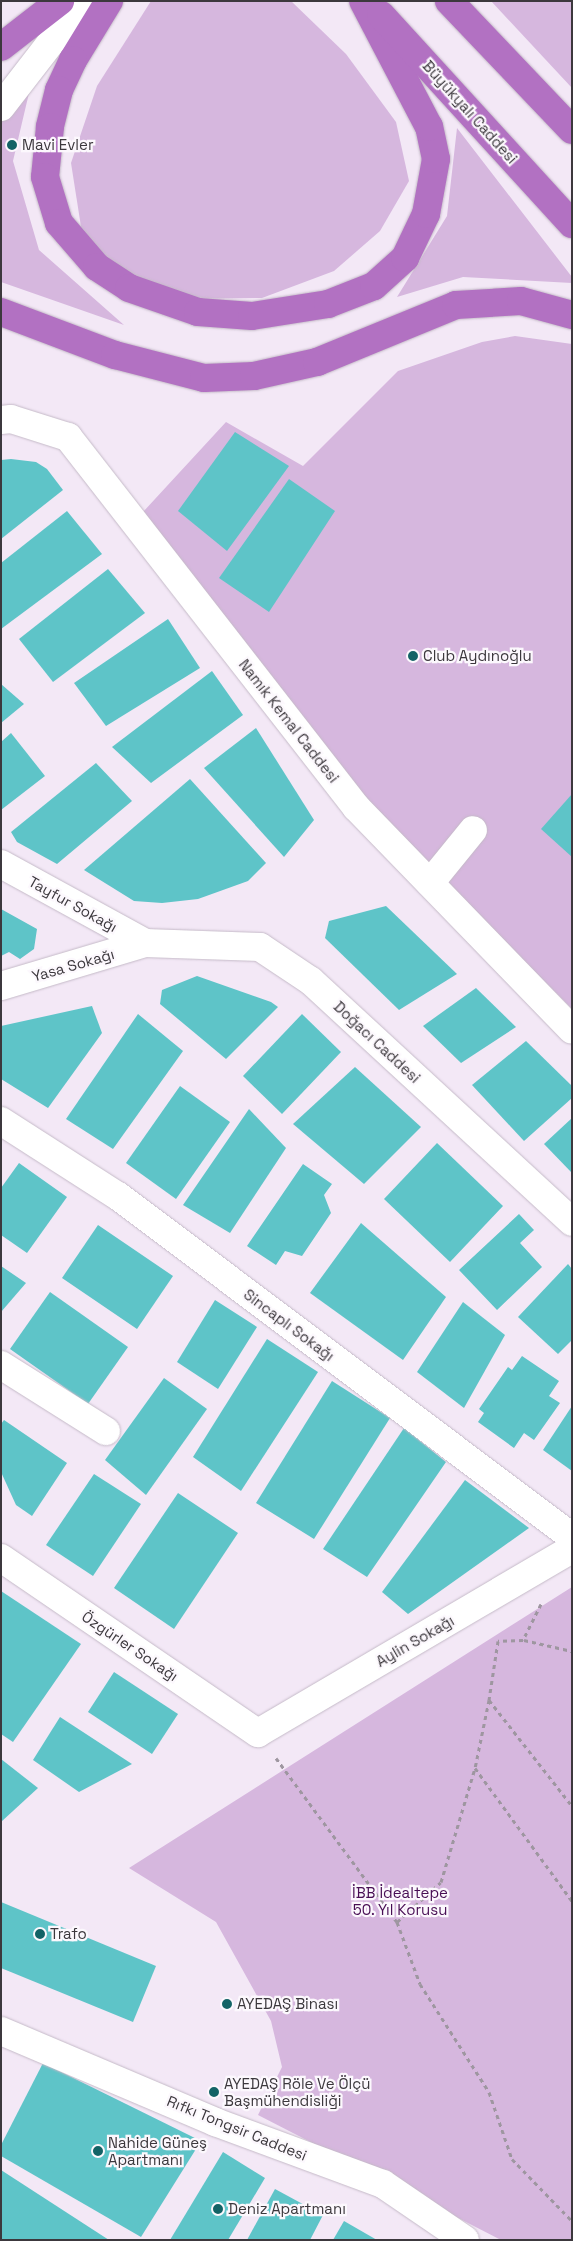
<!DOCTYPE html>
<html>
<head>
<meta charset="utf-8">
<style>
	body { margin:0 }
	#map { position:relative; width:573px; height:2241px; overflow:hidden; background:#f3e8f6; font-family:"Space Grotesk",sans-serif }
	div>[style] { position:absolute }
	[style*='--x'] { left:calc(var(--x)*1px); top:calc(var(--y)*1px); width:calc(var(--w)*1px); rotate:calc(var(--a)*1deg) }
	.green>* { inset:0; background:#d6b7de }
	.building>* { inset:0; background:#5ec4c8 }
	.path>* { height:3px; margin-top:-1.5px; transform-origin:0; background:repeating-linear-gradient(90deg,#9e96a0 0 4px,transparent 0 8px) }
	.roads { filter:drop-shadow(0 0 1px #c5bac8) drop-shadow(0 0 1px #c5bac8) }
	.minor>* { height:28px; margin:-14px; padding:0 14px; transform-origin:14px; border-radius:14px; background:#fff }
	.highway>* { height:28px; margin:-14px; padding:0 14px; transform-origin:14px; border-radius:14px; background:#b271c2 }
	.dots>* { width:14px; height:14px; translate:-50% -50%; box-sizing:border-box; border:2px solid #fcf8fd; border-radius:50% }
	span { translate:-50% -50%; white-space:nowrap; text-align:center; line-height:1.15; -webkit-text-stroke:4.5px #fcf8fd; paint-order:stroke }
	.street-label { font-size:15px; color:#3c383d }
	.poi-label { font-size:15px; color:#3c383d }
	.left { translate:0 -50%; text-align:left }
	.park-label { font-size:15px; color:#480e54 }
	.frame { position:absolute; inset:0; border:2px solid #3c383d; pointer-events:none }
</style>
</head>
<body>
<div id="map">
	<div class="green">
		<div style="clip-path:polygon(151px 1px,291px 1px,346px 54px,396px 122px,409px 181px,380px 231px,334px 271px,262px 298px,183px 299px,126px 279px,82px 233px,71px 163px,97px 86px)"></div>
		<div style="clip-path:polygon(491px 1px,572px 1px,572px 88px)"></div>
		<div style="clip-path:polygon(37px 59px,13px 161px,39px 250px,124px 325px,1px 282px,1px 107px)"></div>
		<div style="clip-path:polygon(457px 128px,572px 277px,572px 283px,463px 277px,397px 297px,447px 216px)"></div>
		<div style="clip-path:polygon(515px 336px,572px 344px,572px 1009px,364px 799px,143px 512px,226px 422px,303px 466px,398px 371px,482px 342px)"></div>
		<div style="clip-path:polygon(572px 1587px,572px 2240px,501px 2240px,258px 2115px,282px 2067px,271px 2021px,216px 1922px,129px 1868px)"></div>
	</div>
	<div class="building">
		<div style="clip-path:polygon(235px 432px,289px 466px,227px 551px,178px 511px)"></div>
		<div style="clip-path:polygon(11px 459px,36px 462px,47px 469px,63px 490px,1px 539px,1px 460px)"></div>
		<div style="clip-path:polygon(289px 479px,335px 511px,269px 612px,219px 578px)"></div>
		<div style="clip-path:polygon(67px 511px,102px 554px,1px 629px,1px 563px)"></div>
		<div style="clip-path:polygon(108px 569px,145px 613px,53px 682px,19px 639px)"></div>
		<div style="clip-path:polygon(168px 619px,200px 668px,106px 726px,74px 683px)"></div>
		<div style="clip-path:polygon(212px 671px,243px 715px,151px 783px,112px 747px)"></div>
		<div style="clip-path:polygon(1px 684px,24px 704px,1px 723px)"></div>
		<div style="clip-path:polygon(256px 728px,314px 820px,284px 857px,204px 768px)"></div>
		<div style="clip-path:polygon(11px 733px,45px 776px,1px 810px,1px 742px)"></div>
		<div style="clip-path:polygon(96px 763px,132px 801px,57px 864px,17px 842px,11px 832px)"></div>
		<div style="clip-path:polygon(190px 779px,266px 863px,248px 881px,198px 899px,162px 903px,134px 901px,84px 870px)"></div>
		<div style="clip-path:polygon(572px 794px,572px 857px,541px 829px)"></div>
		<div style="clip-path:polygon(386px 906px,457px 974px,399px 1010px,325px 938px,329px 921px)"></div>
		<div style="clip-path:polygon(1px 909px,37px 929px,34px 949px,20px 959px,9px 952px,1px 956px)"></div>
		<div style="clip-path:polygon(197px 976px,271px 1002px,278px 1007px,226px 1059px,160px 1004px,162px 990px)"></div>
		<div style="clip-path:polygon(476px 988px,516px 1027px,461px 1063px,423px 1026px)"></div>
		<div style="clip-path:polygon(92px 1006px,102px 1033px,48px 1108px,1px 1079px,1px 1026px)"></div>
		<div style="clip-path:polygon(138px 1014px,183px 1051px,113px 1149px,66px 1119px)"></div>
		<div style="clip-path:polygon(302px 1014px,341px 1052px,282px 1114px,243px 1076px)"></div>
		<div style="clip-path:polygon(526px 1041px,572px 1086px,572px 1098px,524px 1141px,472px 1085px)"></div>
		<div style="clip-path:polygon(355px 1067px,421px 1127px,364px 1184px,293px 1124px)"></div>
		<div style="clip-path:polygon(180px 1086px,230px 1122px,176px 1199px,126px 1163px)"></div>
		<div style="clip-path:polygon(249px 1109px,286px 1148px,230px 1233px,183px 1205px)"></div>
		<div style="clip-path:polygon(572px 1118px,572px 1173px,544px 1144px)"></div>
		<div style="clip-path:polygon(437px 1143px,503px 1206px,450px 1262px,384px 1199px)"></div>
		<div style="clip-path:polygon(19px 1163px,67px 1197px,27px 1253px,1px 1235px,1px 1188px)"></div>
		<div style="clip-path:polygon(303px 1164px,332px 1184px,324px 1195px,331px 1213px,302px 1256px,285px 1251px,276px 1265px,247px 1246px)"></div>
		<div style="clip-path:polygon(519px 1214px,534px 1230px,520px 1243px,542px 1267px,497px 1310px,459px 1270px)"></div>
		<div style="clip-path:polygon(361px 1223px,446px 1297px,403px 1360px,310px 1293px)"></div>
		<div style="clip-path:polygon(98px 1225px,173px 1276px,137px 1329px,62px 1278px)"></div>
		<div style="clip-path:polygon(568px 1264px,572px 1269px,572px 1340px,558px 1354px,518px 1317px)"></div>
		<div style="clip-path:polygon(1px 1266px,26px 1283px,1px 1312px)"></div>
		<div style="clip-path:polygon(50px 1292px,128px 1347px,88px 1404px,10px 1349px)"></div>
		<div style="clip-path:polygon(215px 1300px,257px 1327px,218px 1389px,177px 1362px)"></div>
		<div style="clip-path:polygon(463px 1302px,505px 1335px,464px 1408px,417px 1372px)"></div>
		<div style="clip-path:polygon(267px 1339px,318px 1372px,241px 1491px,193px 1457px)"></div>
		<div style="clip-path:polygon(522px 1356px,559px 1381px,549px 1396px,560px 1403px,534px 1440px,524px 1433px,514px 1448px,478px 1422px,484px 1413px,479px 1409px,508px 1367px,512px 1370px)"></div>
		<div style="clip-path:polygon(164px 1378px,207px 1409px,146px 1495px,105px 1460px)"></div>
		<div style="clip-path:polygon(332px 1381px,390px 1418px,314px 1539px,256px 1503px)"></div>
		<div style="clip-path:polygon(572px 1406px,572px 1471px,543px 1450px)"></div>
		<div style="clip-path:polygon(4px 1420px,67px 1463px,32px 1516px,16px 1505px,1px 1472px,1px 1424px)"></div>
		<div style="clip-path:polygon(404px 1428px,446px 1462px,367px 1577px,323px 1549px)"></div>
		<div style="clip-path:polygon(94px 1474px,141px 1504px,93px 1576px,46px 1545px)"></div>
		<div style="clip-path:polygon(465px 1480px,529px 1528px,408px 1614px,382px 1592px)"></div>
		<div style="clip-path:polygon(178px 1493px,238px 1533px,174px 1629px,114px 1588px)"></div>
		<div style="clip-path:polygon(1px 1591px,81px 1644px,13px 1742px,1px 1734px)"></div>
		<div style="clip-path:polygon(114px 1672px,178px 1714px,152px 1754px,88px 1712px)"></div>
		<div style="clip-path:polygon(60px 1717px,132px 1764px,79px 1792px,33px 1760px)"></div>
		<div style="clip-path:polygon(1px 1759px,38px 1788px,1px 1822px)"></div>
		<div style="clip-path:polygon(1px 1902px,156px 1966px,133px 2022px,1px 1968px)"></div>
		<div style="clip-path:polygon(43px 2063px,201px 2141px,141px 2237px,1px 2156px,1px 2145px)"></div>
		<div style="clip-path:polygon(223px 2152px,265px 2178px,228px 2240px,170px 2240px)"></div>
		<div style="clip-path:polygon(1px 2170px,109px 2240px,1px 2240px)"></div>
		<div style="clip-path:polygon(275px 2189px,323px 2215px,310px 2240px,247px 2240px)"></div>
		<div style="clip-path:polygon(344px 2221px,377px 2240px,333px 2240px)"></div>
	</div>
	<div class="path">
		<div style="--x:541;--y:1604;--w:40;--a:116.6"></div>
		<div style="--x:523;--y:1640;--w:25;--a:178"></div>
		<div style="--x:498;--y:1641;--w:60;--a:98.7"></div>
		<div style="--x:489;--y:1700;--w:135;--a:51.9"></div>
		<div style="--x:524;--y:1640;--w:49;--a:12.9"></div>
		<div style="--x:489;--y:1700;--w:69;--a:101.6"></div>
		<div style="--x:475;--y:1768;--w:165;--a:53.9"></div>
		<div style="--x:276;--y:1758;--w:204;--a:53.6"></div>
		<div style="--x:397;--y:1922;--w:66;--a:69.6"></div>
		<div style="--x:420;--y:1984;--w:128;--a:57.4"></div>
		<div style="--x:489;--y:2092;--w:71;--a:71.1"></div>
		<div style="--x:512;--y:2159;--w:86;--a:45.9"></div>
		<div style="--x:397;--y:1922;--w:59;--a:-42.3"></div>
		<div style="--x:441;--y:1882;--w:119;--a:-73.4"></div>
	</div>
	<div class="roads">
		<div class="minor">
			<div style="--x:1;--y:107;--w:134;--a:-52.3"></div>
			<div style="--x:1;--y:420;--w:10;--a:-6"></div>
			<div style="--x:11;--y:419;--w:60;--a:17.5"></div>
			<div style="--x:68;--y:437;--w:469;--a:52.1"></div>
			<div style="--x:356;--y:807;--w:310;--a:45.9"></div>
			<div style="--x:1;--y:864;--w:164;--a:28.7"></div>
			<div style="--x:430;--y:883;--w:68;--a:-50.9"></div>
			<div style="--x:1;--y:986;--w:150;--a:-16.6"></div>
			<div style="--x:145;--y:943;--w:115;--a:2"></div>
			<div style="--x:260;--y:947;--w:61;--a:33.7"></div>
			<div style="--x:311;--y:981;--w:355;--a:42.7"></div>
			<div style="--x:1;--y:1121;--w:139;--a:32.7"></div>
			<div style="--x:118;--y:1196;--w:568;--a:36.91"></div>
			<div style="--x:1;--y:1365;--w:124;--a:32.2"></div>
			<div style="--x:1;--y:1558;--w:311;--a:34.3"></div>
			<div style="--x:258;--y:1733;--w:364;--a:-30.4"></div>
			<div style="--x:1;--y:2031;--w:233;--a:23"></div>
			<div style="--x:215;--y:2122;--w:179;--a:20.3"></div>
			<div style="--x:383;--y:2184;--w:99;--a:34.3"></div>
		</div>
		<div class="highway">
			<div style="--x:109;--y:1;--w:69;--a:121.4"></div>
			<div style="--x:73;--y:60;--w:33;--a:115"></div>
			<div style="--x:59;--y:90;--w:38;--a:104"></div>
			<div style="--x:50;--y:127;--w:50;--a:95.7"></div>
			<div style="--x:45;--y:177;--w:48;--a:73.1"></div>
			<div style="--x:59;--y:223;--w:58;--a:49.2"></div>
			<div style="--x:97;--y:267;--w:38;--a:33"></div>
			<div style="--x:129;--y:288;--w:73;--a:19.2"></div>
			<div style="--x:198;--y:312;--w:54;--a:4.2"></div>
			<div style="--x:252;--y:316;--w:77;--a:-9"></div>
			<div style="--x:328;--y:304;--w:49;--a:-21.4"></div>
			<div style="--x:374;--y:286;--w:42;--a:-42.1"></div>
			<div style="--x:405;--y:258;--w:49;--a:-64.5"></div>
			<div style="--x:426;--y:214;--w:56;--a:-79.7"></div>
			<div style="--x:436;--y:159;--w:33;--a:-102"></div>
			<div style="--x:429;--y:127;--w:142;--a:-117.6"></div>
			<div style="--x:449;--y:1;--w:178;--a:46.4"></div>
			<div style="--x:381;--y:15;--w:283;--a:47.6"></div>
			<div style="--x:1;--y:47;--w:75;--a:-37.9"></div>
			<div style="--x:1;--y:312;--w:122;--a:20.7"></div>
			<div style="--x:115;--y:355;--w:92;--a:14.5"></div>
			<div style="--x:204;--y:378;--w:50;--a:-2.3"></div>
			<div style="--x:254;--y:376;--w:65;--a:-12.5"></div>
			<div style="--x:317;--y:362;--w:150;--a:-22.3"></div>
			<div style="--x:456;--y:305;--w:65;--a:-3.5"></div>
			<div style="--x:521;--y:301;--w:53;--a:15.4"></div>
		</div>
	</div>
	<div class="dots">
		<div style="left:12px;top:145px;background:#136366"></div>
		<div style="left:413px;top:656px;background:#136366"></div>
		<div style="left:40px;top:1934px;background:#136366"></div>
		<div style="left:227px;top:2004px;background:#136366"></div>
		<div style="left:214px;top:2092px;background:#136366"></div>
		<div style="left:98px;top:2151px;background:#136366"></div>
		<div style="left:218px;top:2209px;background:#136366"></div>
	</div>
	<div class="street-label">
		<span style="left:470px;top:112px;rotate:48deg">Büyükyalı Caddesi</span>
		<span style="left:289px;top:721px;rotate:52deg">Namık Kemal Caddesi</span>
		<span style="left:73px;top:904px;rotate:29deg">Tayfur Sokağı</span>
		<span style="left:73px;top:965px;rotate:-16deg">Yasa Sokağı</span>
		<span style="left:377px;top:1042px;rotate:43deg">Doğacı Caddesi</span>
		<span style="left:289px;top:1325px;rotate:37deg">Sincaplı Sokağı</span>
		<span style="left:415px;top:1641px;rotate:-30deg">Aylin Sokağı</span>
		<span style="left:130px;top:1646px;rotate:34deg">Özgürler Sokağı</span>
		<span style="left:237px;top:2128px;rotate:22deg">Rıfkı Tongsir Caddesi</span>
	</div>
	<div class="poi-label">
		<span class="left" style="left:22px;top:145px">Mavi Evler</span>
		<span class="left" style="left:423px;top:656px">Club Aydınoğlu</span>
		<span class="left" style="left:50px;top:1934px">Trafo</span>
		<span class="left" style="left:237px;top:2004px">AYEDAŞ Binası</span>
		<span class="left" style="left:224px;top:2092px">AYEDAŞ Röle Ve Ölçü<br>Başmühendisliği</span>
		<span class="left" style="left:108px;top:2151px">Nahide Güneş<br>Apartmanı</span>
		<span class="left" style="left:228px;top:2209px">Deniz Apartmanı</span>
	</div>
	<div class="park-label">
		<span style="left:400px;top:1901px">İBB İdealtepe<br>50. Yıl Korusu</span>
	</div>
	<div class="frame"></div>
</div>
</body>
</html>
